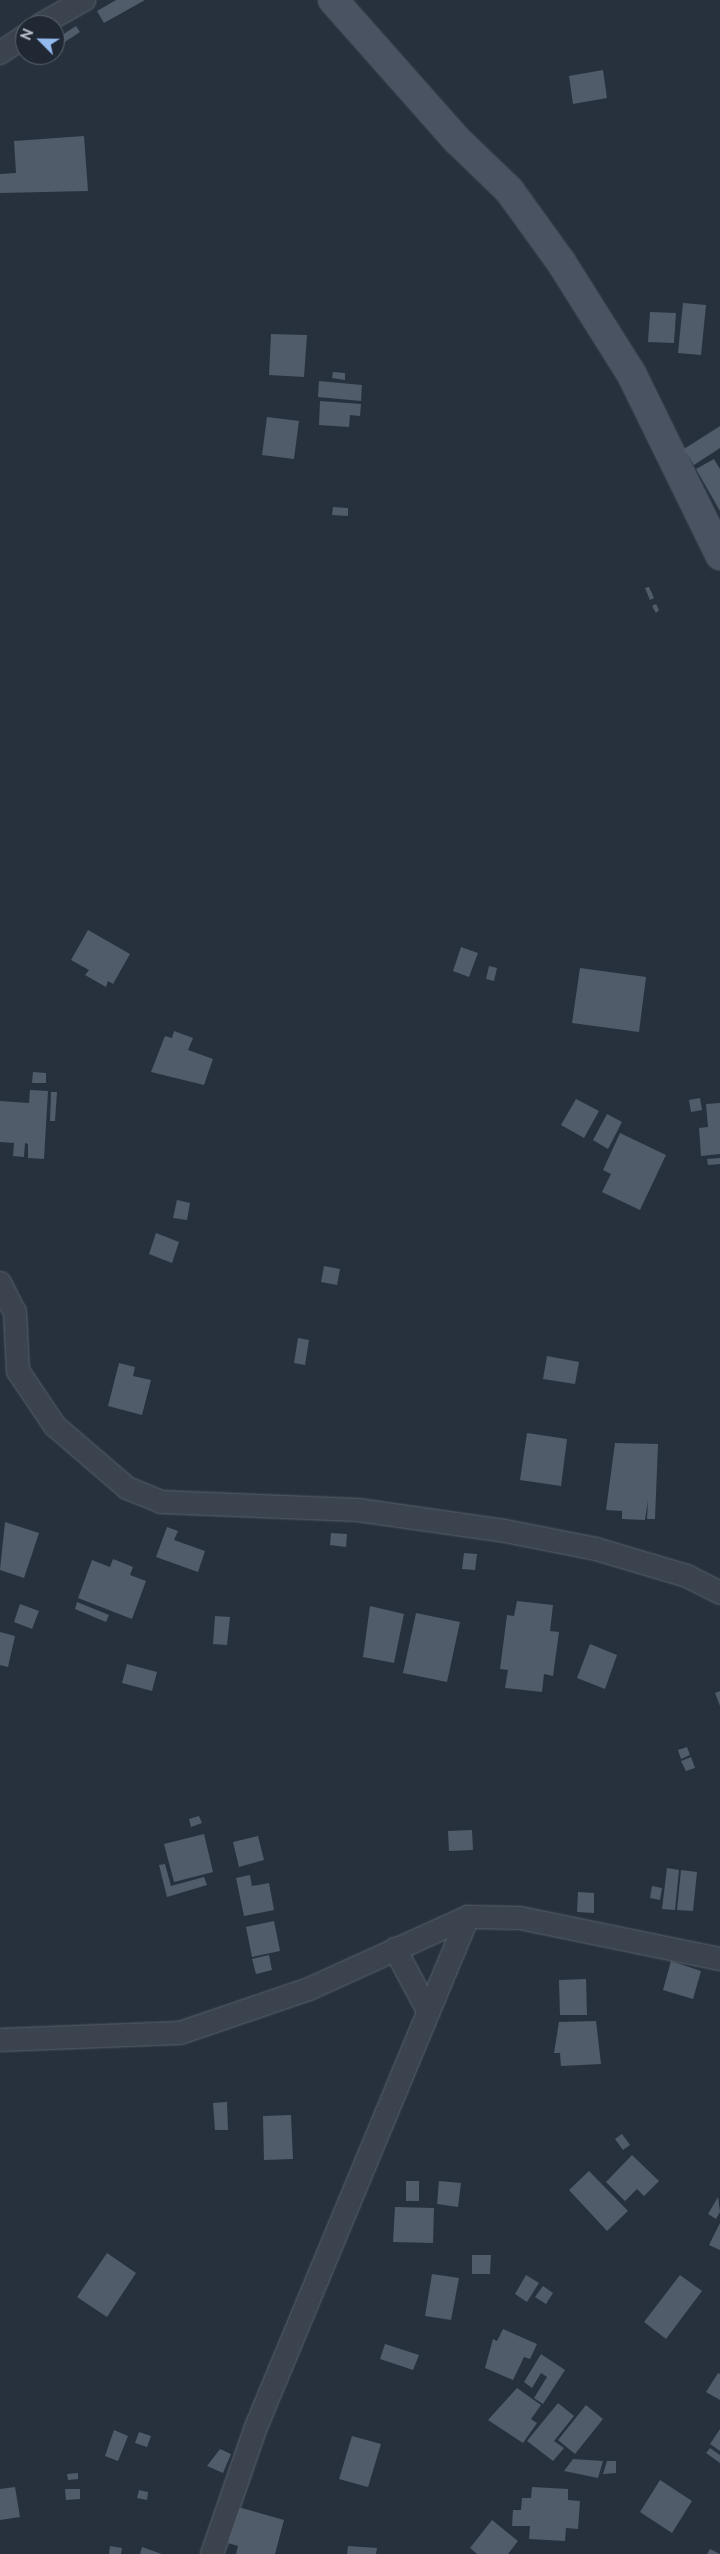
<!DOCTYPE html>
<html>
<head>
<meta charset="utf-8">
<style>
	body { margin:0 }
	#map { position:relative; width:720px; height:2554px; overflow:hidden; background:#27313e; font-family:Raleway,sans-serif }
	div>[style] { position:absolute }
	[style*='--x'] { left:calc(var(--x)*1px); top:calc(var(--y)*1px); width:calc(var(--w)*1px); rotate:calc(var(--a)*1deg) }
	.building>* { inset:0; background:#505c69 }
	.roads { filter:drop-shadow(0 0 1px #59616c) drop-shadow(0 0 1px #59616c) }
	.street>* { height:22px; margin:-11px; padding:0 11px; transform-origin:11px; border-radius:11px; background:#3b434e }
	.secondary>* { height:28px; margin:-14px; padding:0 14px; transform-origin:14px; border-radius:14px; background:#495361 }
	span { translate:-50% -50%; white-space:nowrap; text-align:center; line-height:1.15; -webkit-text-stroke:5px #202833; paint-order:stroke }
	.north { position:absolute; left:15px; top:15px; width:50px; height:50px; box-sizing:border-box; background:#202833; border:1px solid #5c646f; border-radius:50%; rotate:293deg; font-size:14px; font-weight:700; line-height:20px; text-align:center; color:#b7bec9 }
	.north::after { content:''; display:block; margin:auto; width:18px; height:22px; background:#94bbf0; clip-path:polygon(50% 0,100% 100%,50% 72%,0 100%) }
</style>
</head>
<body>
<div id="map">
	<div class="building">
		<div style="clip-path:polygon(116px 0,145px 0,104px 23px,97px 11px)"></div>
		<div style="clip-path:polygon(76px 26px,80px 32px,63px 43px,59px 37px)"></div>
		<div style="clip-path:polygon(603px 70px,607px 98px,573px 104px,569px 76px)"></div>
		<div style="clip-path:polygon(84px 136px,88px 191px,0 193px,0 174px,16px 173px,14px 141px)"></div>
		<div style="clip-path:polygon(683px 303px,706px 305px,701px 355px,678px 353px)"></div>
		<div style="clip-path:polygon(650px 312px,676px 313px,674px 343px,648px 342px)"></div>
		<div style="clip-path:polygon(271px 334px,307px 335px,304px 377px,269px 375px)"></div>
		<div style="clip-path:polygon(333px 372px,345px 373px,345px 380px,332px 378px)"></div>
		<div style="clip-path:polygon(319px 381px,362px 385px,361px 401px,318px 397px)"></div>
		<div style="clip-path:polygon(320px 401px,361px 404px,360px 416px,350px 415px,349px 427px,319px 425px)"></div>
		<div style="clip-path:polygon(267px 417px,299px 421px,294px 459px,262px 455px)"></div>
		<div style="clip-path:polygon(720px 426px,720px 448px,694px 465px,684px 449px)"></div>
		<div style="clip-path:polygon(714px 459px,720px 469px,720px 511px,696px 469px)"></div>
		<div style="clip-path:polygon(333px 507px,348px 508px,348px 516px,332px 515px)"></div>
		<div style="clip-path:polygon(649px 587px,654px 598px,650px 600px,645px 588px)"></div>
		<div style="clip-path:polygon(656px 604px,659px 610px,656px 613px,652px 606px)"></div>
		<div style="clip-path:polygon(88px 930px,130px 954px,113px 984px,108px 981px,106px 987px,85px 975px,89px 970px,71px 960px)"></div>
		<div style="clip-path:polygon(461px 947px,478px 953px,469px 977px,453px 971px)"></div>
		<div style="clip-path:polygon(489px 966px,497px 968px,494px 981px,486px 979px)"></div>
		<div style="clip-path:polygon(580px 968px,646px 977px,639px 1032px,572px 1023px)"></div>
		<div style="clip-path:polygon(174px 1031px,193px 1038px,188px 1050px,213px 1059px,204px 1085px,151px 1072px,165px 1036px,172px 1038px)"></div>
		<div style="clip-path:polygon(33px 1072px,46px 1073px,46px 1083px,32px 1083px)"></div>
		<div style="clip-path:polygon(30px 1090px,48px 1091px,44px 1159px,28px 1158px,28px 1144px,25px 1143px,24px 1157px,13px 1156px,14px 1143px,0 1142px,0 1101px,29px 1103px)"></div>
		<div style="clip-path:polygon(51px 1092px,57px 1092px,55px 1121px,50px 1121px)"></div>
		<div style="clip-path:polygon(700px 1098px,702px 1110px,691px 1112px,689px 1100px)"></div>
		<div style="clip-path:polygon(576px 1099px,599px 1111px,584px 1138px,561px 1125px)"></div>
		<div style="clip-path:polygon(720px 1103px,720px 1154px,701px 1156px,699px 1128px,708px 1127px,706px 1104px)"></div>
		<div style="clip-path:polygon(607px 1114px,622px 1122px,608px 1149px,593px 1140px)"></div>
		<div style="clip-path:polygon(620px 1133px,666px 1155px,640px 1210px,602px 1192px,611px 1174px,603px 1170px)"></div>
		<div style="clip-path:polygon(720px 1158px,720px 1164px,708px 1165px,707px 1159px)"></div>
		<div style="clip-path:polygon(177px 1200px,190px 1203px,187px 1220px,173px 1218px)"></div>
		<div style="clip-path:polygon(156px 1233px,179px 1242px,172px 1263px,149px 1254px)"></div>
		<div style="clip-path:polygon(324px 1266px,340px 1269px,337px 1285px,321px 1282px)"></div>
		<div style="clip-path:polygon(298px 1338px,309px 1340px,305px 1365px,294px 1363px)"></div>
		<div style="clip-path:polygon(547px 1356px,579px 1362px,575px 1384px,543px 1379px)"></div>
		<div style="clip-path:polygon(119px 1363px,135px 1367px,133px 1376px,151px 1380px,142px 1415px,108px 1406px)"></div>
		<div style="clip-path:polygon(527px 1433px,567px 1439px,561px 1486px,520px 1480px)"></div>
		<div style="clip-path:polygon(615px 1443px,658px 1444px,655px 1519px,647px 1519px,648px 1500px,645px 1520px,622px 1519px,622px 1511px,606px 1510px)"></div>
		<div style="clip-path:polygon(5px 1522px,39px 1533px,24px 1578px,0 1570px)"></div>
		<div style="clip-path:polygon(167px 1527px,178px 1531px,174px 1540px,205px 1551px,198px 1572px,156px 1557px)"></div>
		<div style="clip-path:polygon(331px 1533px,347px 1534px,346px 1547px,330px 1545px)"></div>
		<div style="clip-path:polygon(464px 1553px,477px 1554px,475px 1570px,462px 1569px)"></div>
		<div style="clip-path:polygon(113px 1559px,133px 1567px,130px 1575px,146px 1581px,132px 1619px,78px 1598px,92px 1560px,110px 1567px)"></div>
		<div style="clip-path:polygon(517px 1601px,553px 1605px,550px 1631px,559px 1632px,553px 1676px,544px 1674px,542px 1692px,505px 1688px,508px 1670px,500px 1669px,507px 1615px,514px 1616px)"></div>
		<div style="clip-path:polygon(77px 1602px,109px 1615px,106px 1622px,75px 1609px)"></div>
		<div style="clip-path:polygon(20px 1604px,39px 1611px,32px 1629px,14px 1622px)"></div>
		<div style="clip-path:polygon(370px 1606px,404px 1614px,394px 1663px,363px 1657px)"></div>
		<div style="clip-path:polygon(416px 1613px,460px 1622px,447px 1682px,403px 1673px)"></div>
		<div style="clip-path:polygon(215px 1616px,230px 1617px,227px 1645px,213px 1644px)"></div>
		<div style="clip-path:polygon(0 1632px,15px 1636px,8px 1667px,0 1665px)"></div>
		<div style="clip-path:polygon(590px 1644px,617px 1655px,605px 1689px,577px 1678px)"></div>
		<div style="clip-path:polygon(127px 1664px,157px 1672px,152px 1691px,122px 1683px)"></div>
		<div style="clip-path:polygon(720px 1691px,720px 1706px,715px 1693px)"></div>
		<div style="clip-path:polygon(687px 1747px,690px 1755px,681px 1759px,678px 1750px)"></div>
		<div style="clip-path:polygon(691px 1757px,695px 1768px,686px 1771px,681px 1761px)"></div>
		<div style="clip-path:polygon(199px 1816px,202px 1823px,191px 1827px,189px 1819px)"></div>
		<div style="clip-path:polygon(472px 1830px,473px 1850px,449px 1851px,448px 1831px)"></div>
		<div style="clip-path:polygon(204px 1834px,213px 1872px,174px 1882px,164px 1844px)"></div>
		<div style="clip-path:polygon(258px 1836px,264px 1860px,239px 1867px,233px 1842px)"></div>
		<div style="clip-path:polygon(165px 1864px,171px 1886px,204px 1877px,207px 1885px,167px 1897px,159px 1865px)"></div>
		<div style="clip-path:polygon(667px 1868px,679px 1870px,675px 1910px,662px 1909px)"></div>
		<div style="clip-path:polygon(681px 1870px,697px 1872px,693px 1911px,677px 1910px)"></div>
		<div style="clip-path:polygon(250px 1875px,252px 1886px,269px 1883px,274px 1910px,244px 1916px,236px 1878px)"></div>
		<div style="clip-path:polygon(652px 1886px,662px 1888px,660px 1900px,650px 1898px)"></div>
		<div style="clip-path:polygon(578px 1892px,594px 1893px,594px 1913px,577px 1912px)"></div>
		<div style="clip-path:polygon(274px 1921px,280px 1951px,252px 1957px,246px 1927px)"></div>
		<div style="clip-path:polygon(269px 1955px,272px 1970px,256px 1974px,252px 1959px)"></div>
		<div style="clip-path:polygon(671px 1961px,701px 1971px,693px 1999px,663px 1990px)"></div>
		<div style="clip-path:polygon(586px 1979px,587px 2015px,560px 2015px,559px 1980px)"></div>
		<div style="clip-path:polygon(596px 2021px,601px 2064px,561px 2066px,560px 2053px,554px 2053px,559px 2022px)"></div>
		<div style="clip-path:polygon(227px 2102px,228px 2130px,215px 2130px,213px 2103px)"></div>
		<div style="clip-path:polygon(291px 2115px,293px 2159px,264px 2160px,263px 2116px)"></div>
		<div style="clip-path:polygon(622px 2134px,630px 2145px,623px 2150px,615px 2139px)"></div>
		<div style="clip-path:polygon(632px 2155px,659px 2181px,644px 2196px,637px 2189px,625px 2201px,606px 2182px)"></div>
		<div style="clip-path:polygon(589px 2171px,628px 2211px,607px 2231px,569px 2190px)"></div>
		<div style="clip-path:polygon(406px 2181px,419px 2181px,419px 2201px,406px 2201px)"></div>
		<div style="clip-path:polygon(439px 2181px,461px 2183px,458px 2207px,437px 2204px)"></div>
		<div style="clip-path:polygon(718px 2197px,720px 2212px,716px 2219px,708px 2214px)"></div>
		<div style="clip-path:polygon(395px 2207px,434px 2208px,433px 2243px,393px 2242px)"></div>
		<div style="clip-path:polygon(720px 2223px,720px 2250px,709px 2245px)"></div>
		<div style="clip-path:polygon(107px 2253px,136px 2273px,107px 2317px,77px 2297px)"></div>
		<div style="clip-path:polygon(472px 2255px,491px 2255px,490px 2274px,472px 2274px)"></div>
		<div style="clip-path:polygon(432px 2274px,459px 2278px,451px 2320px,425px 2316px)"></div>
		<div style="clip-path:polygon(526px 2275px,539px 2283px,527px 2302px,515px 2294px)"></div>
		<div style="clip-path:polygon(680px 2275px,702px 2291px,666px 2339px,644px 2322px)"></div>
		<div style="clip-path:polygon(543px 2286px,553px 2293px,546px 2304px,535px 2297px)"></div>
		<div style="clip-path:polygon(503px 2329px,537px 2344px,530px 2359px,524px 2357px,513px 2380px,485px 2368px,493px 2339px,497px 2341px)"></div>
		<div style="clip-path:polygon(385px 2344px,419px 2355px,413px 2370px,380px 2359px)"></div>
		<div style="clip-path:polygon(541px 2354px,565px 2370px,543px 2404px,534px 2398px,547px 2377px,541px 2373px,532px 2388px,524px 2382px)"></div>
		<div style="clip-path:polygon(718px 2373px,720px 2374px,720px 2400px,706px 2392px)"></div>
		<div style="clip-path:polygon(517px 2388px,541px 2405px,531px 2419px,537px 2423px,523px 2443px,488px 2420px)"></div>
		<div style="clip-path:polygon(558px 2403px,574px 2416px,554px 2441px,564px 2448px,553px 2461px,527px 2441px)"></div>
		<div style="clip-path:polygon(586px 2405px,603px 2419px,575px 2454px,558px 2440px)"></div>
		<div style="clip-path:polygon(720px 2429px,720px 2451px,710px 2444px)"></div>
		<div style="clip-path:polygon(114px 2430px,128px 2436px,118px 2461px,105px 2456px)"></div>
		<div style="clip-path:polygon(139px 2432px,151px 2436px,147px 2447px,135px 2443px)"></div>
		<div style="clip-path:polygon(352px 2436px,381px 2444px,368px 2487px,339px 2479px)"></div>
		<div style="clip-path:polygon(710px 2448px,720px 2455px,720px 2463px,706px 2453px)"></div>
		<div style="clip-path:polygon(220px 2449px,231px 2454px,223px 2473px,207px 2466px)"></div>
		<div style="clip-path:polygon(573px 2459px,603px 2461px,598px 2478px,564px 2471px)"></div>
		<div style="clip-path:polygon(607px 2461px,616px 2461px,616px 2473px,603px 2474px)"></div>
		<div style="clip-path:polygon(78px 2473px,78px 2479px,68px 2480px,67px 2474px)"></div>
		<div style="clip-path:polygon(660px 2480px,692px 2501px,672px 2533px,640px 2512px)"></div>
		<div style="clip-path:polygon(15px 2487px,20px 2517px,0 2520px,0 2489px)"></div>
		<div style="clip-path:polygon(532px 2487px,568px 2489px,568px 2500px,580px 2501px,578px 2529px,566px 2528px,565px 2541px,529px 2539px,530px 2526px,512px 2526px,513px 2510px,521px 2510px,522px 2498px,531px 2498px)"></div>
		<div style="clip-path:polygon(65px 2489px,80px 2489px,80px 2499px,66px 2500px)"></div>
		<div style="clip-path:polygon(139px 2490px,148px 2492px,147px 2500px,137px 2498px)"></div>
		<div style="clip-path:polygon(238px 2507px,284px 2520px,275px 2554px,236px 2554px,238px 2546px,228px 2543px)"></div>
		<div style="clip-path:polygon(492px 2520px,518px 2541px,508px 2554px,477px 2554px,470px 2548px)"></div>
		<div style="clip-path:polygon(110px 2546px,122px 2548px,121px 2554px,109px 2554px)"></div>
		<div style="clip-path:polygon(348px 2546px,377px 2548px,376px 2554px,347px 2554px)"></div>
		<div style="clip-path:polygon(142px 2547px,162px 2554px,140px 2554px)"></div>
		<div style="clip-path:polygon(710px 2549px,720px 2554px,707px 2554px)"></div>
	</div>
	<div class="roads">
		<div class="street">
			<div style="--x:40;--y:25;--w:51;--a:-29.6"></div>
			<div style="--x:0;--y:53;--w:30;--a:-34"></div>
			<div style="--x:0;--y:1283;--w:33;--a:63"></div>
			<div style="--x:15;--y:1312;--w:59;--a:87.1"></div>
			<div style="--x:18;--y:1371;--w:66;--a:56.1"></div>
			<div style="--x:55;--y:1426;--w:95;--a:40.7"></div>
			<div style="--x:127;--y:1488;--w:37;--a:22"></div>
			<div style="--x:161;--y:1502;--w:197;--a:2.3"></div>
			<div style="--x:358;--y:1510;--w:148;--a:8.1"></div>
			<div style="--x:505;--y:1531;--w:93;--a:11.2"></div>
			<div style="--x:596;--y:1549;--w:95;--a:16.5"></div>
			<div style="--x:687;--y:1576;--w:37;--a:27"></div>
			<div style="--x:395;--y:1949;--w:68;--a:61.9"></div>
			<div style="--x:0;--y:2040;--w:180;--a:-2.2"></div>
			<div style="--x:180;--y:2033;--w:136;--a:-18.8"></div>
			<div style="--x:309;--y:1989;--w:175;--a:-24.4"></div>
			<div style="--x:468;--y:1917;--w:52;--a:1.1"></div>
			<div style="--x:520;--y:1918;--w:204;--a:11.6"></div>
			<div style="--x:212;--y:2554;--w:134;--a:-70.9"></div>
			<div style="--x:256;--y:2427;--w:552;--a:-67.43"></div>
		</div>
		<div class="secondary">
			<div style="--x:333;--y:0;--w:186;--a:48.5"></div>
			<div style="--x:456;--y:139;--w:74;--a:43.9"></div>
			<div style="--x:509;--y:190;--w:89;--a:54.2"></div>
			<div style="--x:561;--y:262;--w:131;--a:57.8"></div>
			<div style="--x:631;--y:373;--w:203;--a:63.9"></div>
		</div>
	</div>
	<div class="north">N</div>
</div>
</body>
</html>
